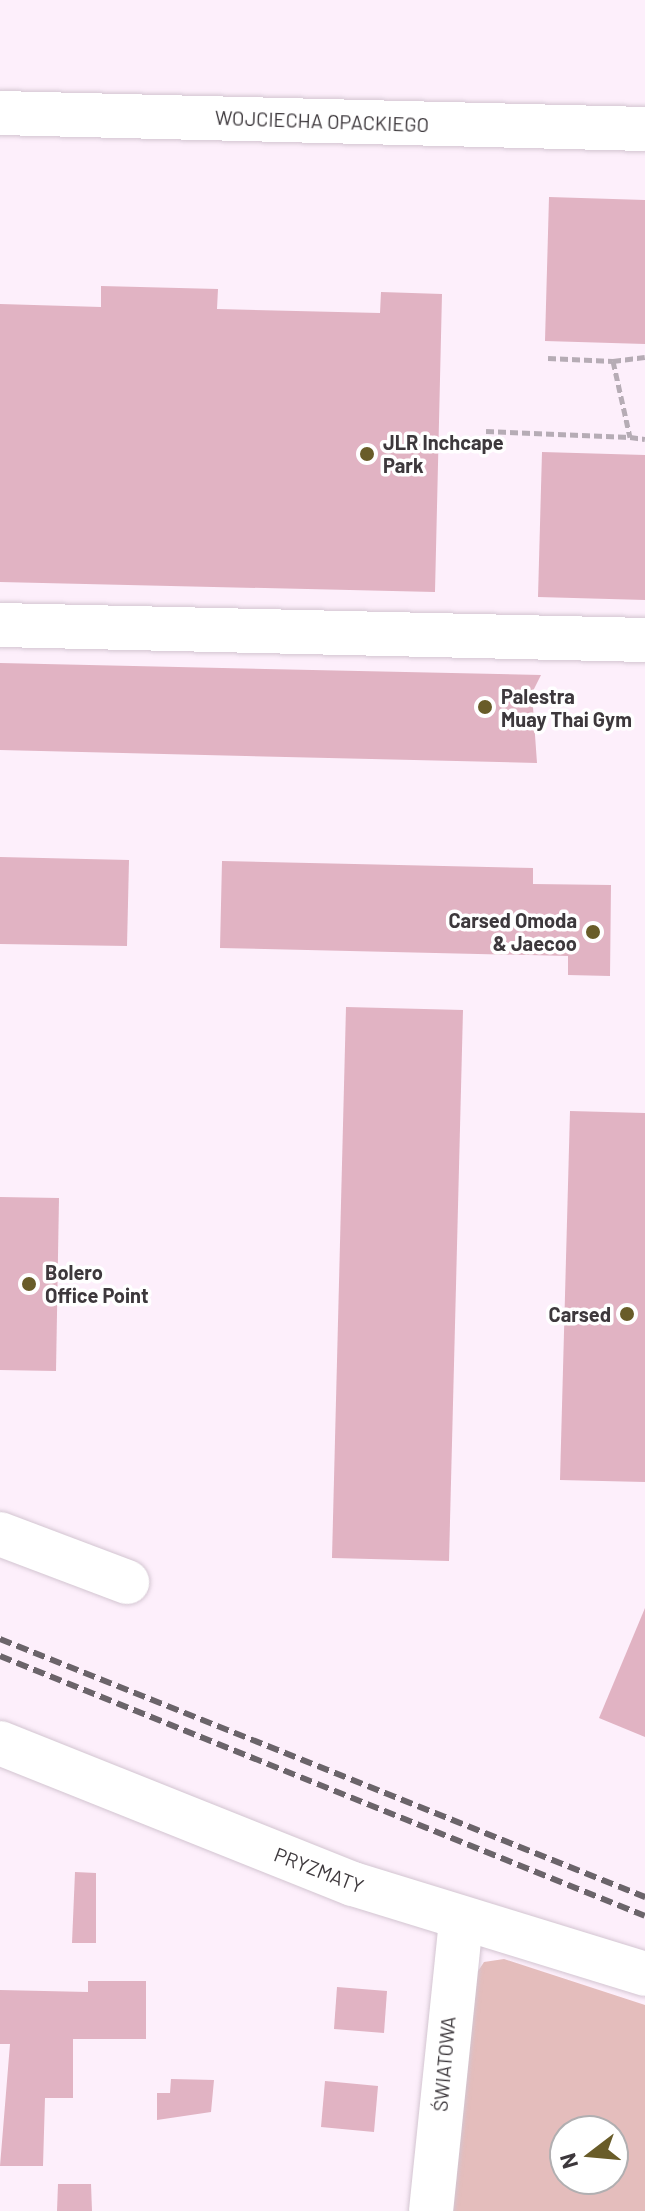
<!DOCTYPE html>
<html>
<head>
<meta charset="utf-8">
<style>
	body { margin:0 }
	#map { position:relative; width:645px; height:2211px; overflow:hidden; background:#fdeffb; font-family:Barlow,sans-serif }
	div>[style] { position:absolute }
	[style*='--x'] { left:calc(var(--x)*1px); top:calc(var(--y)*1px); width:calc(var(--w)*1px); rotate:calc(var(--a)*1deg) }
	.green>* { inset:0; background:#e4bdbc }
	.building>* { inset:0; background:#e1b3c3 }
	.path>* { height:5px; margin-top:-2.5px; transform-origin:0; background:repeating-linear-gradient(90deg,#b6acb5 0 8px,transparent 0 12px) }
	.roads { filter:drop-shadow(0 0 2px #d3c5d1) drop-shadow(0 0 2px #d3c5d1) }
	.minor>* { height:44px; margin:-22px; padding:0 22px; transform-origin:22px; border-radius:22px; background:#fff }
	.rail>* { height:6px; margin-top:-3px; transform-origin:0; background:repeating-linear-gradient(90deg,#6b646a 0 12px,transparent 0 18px) }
	.dots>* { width:22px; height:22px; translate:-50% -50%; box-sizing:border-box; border:4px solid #fff; border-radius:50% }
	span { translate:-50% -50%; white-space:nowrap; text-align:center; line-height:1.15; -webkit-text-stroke:7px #fff; paint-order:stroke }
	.street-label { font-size:20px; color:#3d383c }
	.poi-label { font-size:20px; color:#3d383c; font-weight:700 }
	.left { translate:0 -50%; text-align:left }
	.right { translate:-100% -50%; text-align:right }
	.north { position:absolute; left:549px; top:2115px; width:80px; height:80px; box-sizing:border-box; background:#fff; border:2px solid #b1afb1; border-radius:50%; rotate:254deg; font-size:22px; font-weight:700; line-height:32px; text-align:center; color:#3d383c }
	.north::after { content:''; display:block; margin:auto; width:28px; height:36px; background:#695c29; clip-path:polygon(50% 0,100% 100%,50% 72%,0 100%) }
</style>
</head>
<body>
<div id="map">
	<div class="green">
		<div style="clip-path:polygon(evenodd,504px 1959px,645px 2005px,645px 2211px,451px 2211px,469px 1985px,484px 1962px,504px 1959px,565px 2131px,613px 2131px,613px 2179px,565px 2179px,565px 2131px)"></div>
	</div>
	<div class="building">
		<div style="clip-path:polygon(549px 197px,645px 200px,645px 344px,545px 341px)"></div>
		<div style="clip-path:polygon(101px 286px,218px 289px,217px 309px,380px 313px,381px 292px,442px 294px,435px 592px,0 582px,0 304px,101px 307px)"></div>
		<div style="clip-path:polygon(542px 452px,645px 455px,645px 600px,538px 597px)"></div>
		<div style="clip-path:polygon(0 663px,541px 675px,532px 693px,537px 763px,0 750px)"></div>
		<div style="clip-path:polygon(0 857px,129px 860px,127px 946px,0 944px)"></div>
		<div style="clip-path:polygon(222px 861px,533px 868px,533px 884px,611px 885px,610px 976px,568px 975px,568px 956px,220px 948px)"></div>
		<div style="clip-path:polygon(346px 1007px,463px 1010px,449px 1561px,332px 1558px)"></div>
		<div style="clip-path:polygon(570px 1111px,645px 1113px,645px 1482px,560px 1480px)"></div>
		<div style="clip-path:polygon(0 1197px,59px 1198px,56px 1371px,0 1370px)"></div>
		<div style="clip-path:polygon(645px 1608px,645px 1737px,599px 1718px)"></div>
		<div style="clip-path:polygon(75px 1872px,96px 1873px,96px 1943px,72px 1943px)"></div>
		<div style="clip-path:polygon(88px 1981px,146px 1981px,146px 2039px,73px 2039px,73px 2098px,45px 2098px,43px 2166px,0 2166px,10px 2044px,0 2044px,0 1990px,88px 1992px)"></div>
		<div style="clip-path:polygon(337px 1987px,387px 1991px,384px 2033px,334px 2029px)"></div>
		<div style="clip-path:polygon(171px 2079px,214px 2080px,211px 2112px,157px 2120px,157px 2093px,170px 2093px)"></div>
		<div style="clip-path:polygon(325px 2081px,378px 2086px,374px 2132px,321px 2127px)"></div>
		<div style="clip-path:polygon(58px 2184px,91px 2184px,92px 2211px,57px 2211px)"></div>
	</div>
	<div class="path">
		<div style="--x:548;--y:358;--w:65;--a:2.6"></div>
		<div style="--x:613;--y:361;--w:78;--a:77.4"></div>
		<div style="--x:630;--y:437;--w:15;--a:8"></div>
		<div style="--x:613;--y:361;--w:32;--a:-7"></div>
		<div style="--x:486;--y:431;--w:144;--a:2.4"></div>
	</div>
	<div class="roads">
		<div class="minor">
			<div style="--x:0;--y:113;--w:645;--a:1.42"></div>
			<div style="--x:0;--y:625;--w:645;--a:1.33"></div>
			<div style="--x:0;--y:1534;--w:136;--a:20.7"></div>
			<div style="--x:0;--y:1743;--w:380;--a:21.8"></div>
			<div style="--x:353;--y:1884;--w:306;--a:17.1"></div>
			<div style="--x:431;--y:2211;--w:294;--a:-84.1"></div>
		</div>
	</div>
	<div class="rail">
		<div style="--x:0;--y:1639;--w:695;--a:21.8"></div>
		<div style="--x:0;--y:1656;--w:695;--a:21.95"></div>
	</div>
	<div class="dots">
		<div style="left:367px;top:454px;background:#695c29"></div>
		<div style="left:485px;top:707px;background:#695c29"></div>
		<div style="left:593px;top:932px;background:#695c29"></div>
		<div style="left:29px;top:1284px;background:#695c29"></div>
		<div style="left:627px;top:1314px;background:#695c29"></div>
	</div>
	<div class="street-label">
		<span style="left:322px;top:121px;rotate:2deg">WOJCIECHA OPACKIEGO</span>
		<span style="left:319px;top:1870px;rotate:21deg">PRYZMATY</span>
		<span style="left:444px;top:2064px;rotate:-85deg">ŚWIATOWA</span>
	</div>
	<div class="poi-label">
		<span class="left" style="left:383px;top:454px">JLR Inchcape<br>Park</span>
		<span class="left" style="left:501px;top:708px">Palestra<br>Muay Thai Gym</span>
		<span class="right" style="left:577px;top:932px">Carsed Omoda<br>&amp; Jaecoo</span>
		<span class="left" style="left:45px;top:1284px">Bolero<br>Office Point</span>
		<span class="right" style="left:611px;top:1314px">Carsed</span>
	</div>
	<div class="north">N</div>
</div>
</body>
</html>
